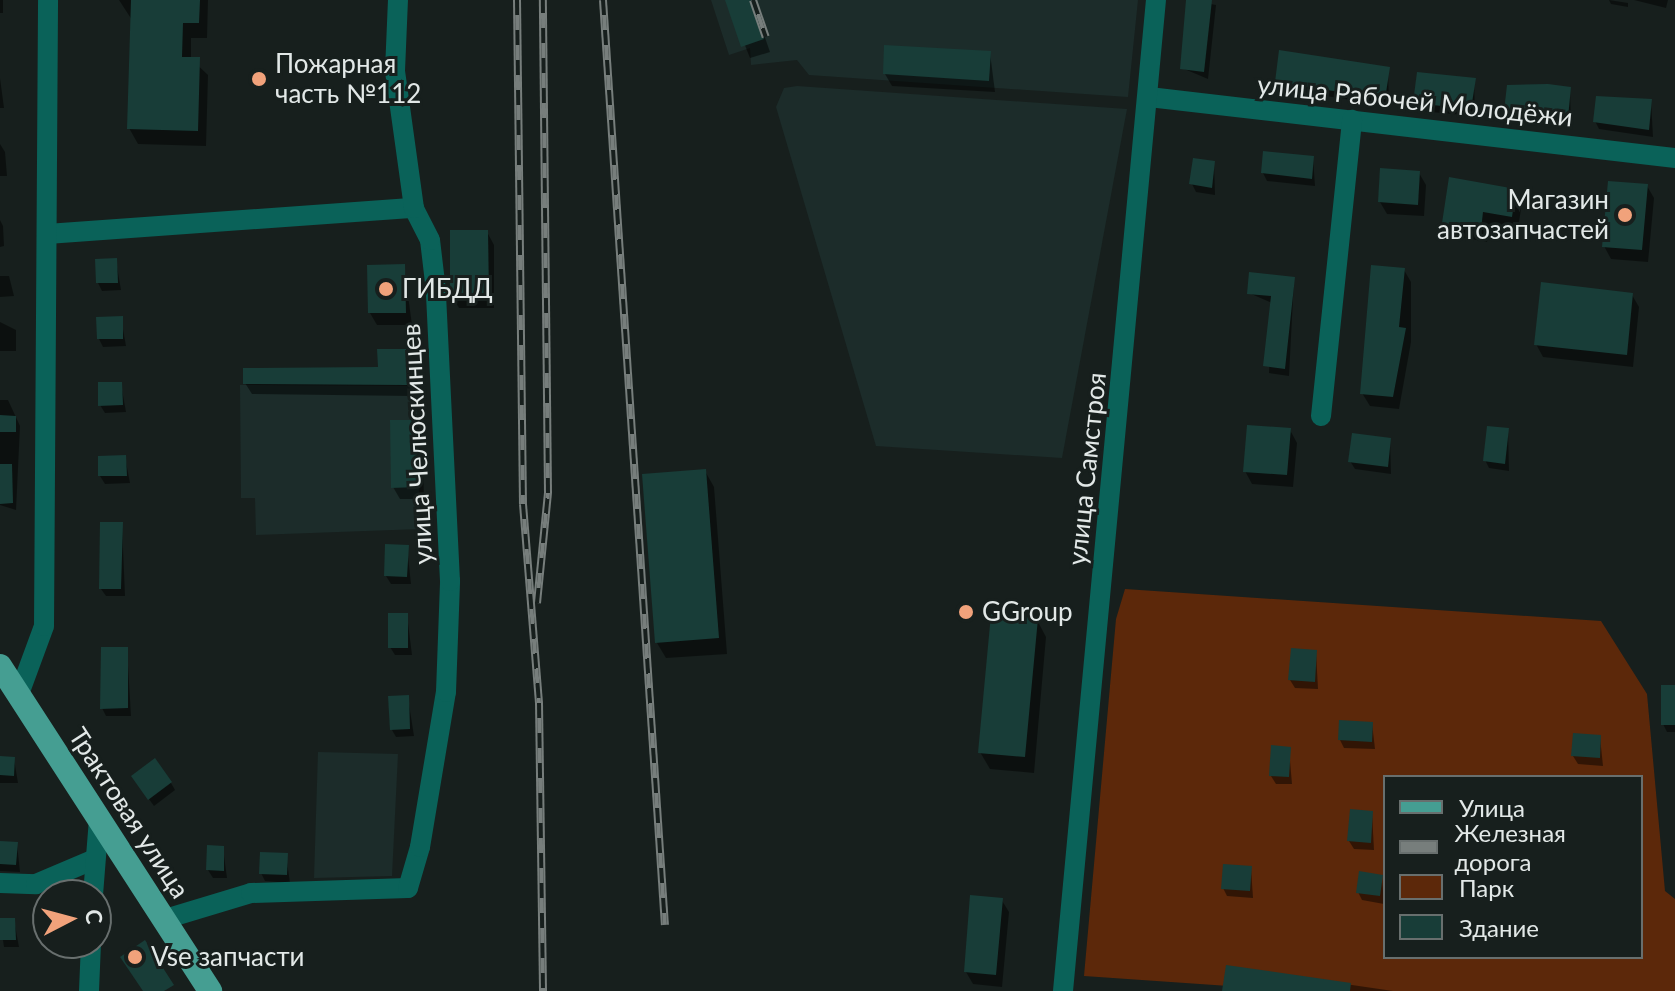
<!DOCTYPE html>
<html>
<head>
<meta charset="utf-8">
<style>
	body { margin:0 }
	#map { position:relative; width:1675px; height:991px; overflow:hidden; background:#171f1d; font-family:Lato,sans-serif }
	div>[style] { position:absolute }
	[style*='--x'] { left:calc(var(--x)*1px); top:calc(var(--y)*1px); width:calc(var(--w)*1px); rotate:calc(var(--a)*1deg) }
	.built>* { inset:0; background:#1c2c2a }
	.green>* { inset:0; background:#5c280a }
	.shadow>* { inset:0; background:#0007 }
	.building>* { inset:0; background:#183d38 }
	.minor>* { height:20px; margin:-10px; padding:0 10px; transform-origin:10px; border-radius:10px; background:#0a6259 }
	.major>* { height:24px; margin:-12px; padding:0 12px; transform-origin:12px; border-radius:12px; background:#459e92 }
	.rail>* { height:8px; margin-top:-4px; transform-origin:0; background:repeating-linear-gradient(90deg,#171f1d 0 15px,#777e7c 0 30px); box-sizing:border-box; border-block:2px solid #777e7c }
	.dots>* { width:22px; height:22px; translate:-50% -50%; box-sizing:border-box; border:4px solid #171f1d; border-radius:50% }
	span { translate:-50% -50%; white-space:nowrap; text-align:center; line-height:1.15; -webkit-text-stroke:6px #171f1d; paint-order:stroke }
	.poi-label { font-size:26px; color:#e2e8e7 }
	.left { translate:0 -50%; text-align:left }
	.right { translate:-100% -50%; text-align:right }
	.street-label { font-size:26px; color:#e2e8e7 }
	.legend { position:absolute; left:1383px; top:775px; width:260px; height:184px; box-sizing:border-box; background:#171f1d; border:2px solid #686f6e; margin:0; padding:10px 14px; list-style:none; font-size:24px; color:#e2e8e7 }
	.legend li { display:flex; align-items:center; gap:16px; height:40px }
	.legend b { width:40px; border:2px solid #686f6e }
	.north { position:absolute; left:32px; top:879px; width:80px; height:80px; box-sizing:border-box; background:#171f1d; border:2px solid #686f6e; border-radius:50%; rotate:84deg; font-size:22px; font-weight:700; line-height:32px; text-align:center; color:#e2e8e7 }
	.north::after { content:''; display:block; margin:auto; width:28px; height:36px; background:#f1a27b; clip-path:polygon(50% 0,100% 100%,50% 72%,0 100%) }
</style>
</head>
<body>
<div id="map">
	<div class="built">
		<div style="clip-path:polygon(711px 0,1138px 0,1128px 97px,809px 75px,797px 60px,751px 65px,750px 48px,729px 55px)"></div>
		<div style="clip-path:polygon(797px 86px,1127px 109px,1062px 458px,876px 446px,776px 107px,784px 88px)"></div>
		<div style="clip-path:polygon(240px 385px,416px 386px,420px 529px,256px 535px,255px 498px,241px 498px)"></div>
		<div style="clip-path:polygon(318px 752px,398px 754px,392px 876px,314px 878px)"></div>
	</div>
	<div class="green">
		<div style="clip-path:polygon(evenodd,1125px 589px,1601px 621px,1647px 694px,1665px 891px,1675px 899px,1675px 991px,1302px 991px,1084px 976px,1116px 619px,1125px 589px,1385px 777px,1641px 777px,1641px 957px,1385px 957px,1385px 777px)"></div>
	</div>
	<div class="shadow">
		<div style="clip-path:polygon(0 0,3px 0,3px 13px,0 13px)"></div>
		<div style="clip-path:polygon(119px 0,208px 0,207px 38px,191px 38px,191px 59px,208px 75px,206px 146px,138px 144px,129px 128px,132px 20px)"></div>
		<div style="clip-path:polygon(727px 0,752px 0,770px 52px,750px 58px)"></div>
		<div style="clip-path:polygon(1189px 0,1216px 5px,1208px 79px,1182px 68px)"></div>
		<div style="clip-path:polygon(1609px 0,1628px 3px,1628px 7px,1611px 4px)"></div>
		<div style="clip-path:polygon(1634px 0,1668px 0,1666px 8px)"></div>
		<div style="clip-path:polygon(990px 53px,995px 92px,892px 86px,885px 74px)"></div>
		<div style="clip-path:polygon(1388px 69px,1389px 106px,1282px 89px,1277px 81px)"></div>
		<div style="clip-path:polygon(0 78px,4px 108px,0 108px)"></div>
		<div style="clip-path:polygon(1474px 79px,1475px 116px,1420px 111px,1415px 103px)"></div>
		<div style="clip-path:polygon(1570px 89px,1571px 126px,1511px 118px,1506px 111px)"></div>
		<div style="clip-path:polygon(1651px 101px,1653px 137px,1599px 129px,1595px 121px)"></div>
		<div style="clip-path:polygon(0 144px,5px 152px,7px 176px,0 176px)"></div>
		<div style="clip-path:polygon(1313px 158px,1315px 186px,1267px 181px,1263px 173px)"></div>
		<div style="clip-path:polygon(1214px 163px,1215px 195px,1196px 192px,1192px 184px)"></div>
		<div style="clip-path:polygon(1419px 173px,1426px 185px,1424px 216px,1387px 214px,1380px 202px)"></div>
		<div style="clip-path:polygon(1647px 186px,1654px 198px,1648px 262px,1611px 259px,1604px 246px)"></div>
		<div style="clip-path:polygon(1515px 191px,1522px 203px,1518px 228px,1490px 224px,1487px 242px,1451px 235px,1444px 223px)"></div>
		<div style="clip-path:polygon(0 220px,3px 226px,4px 246px,0 247px)"></div>
		<div style="clip-path:polygon(487px 232px,494px 245px,494px 308px,459px 308px,452px 296px)"></div>
		<div style="clip-path:polygon(116px 261px,121px 290px,102px 291px,98px 283px)"></div>
		<div style="clip-path:polygon(404px 266px,412px 325px,377px 325px,370px 313px)"></div>
		<div style="clip-path:polygon(1404px 270px,1411px 282px,1411px 342px,1399px 409px,1370px 406px,1362px 393px)"></div>
		<div style="clip-path:polygon(0 276px,9px 276px,14px 296px,0 297px)"></div>
		<div style="clip-path:polygon(1294px 279px,1289px 376px,1269px 373px,1272px 303px,1249px 293px)"></div>
		<div style="clip-path:polygon(1632px 295px,1639px 307px,1633px 367px,1543px 357px,1536px 344px)"></div>
		<div style="clip-path:polygon(121px 318px,126px 346px,103px 347px,99px 339px)"></div>
		<div style="clip-path:polygon(0 322px,16px 330px,16px 351px,0 351px)"></div>
		<div style="clip-path:polygon(405px 351px,412px 396px,252px 394px,245px 383px,380px 369px)"></div>
		<div style="clip-path:polygon(121px 384px,126px 412px,105px 413px,100px 405px)"></div>
		<div style="clip-path:polygon(0 400px,8px 400px,20px 426px,16px 510px,0 505px)"></div>
		<div style="clip-path:polygon(415px 422px,422px 434px,424px 499px,400px 499px,393px 487px)"></div>
		<div style="clip-path:polygon(1290px 430px,1297px 443px,1293px 487px,1252px 484px,1245px 471px)"></div>
		<div style="clip-path:polygon(1508px 430px,1509px 471px,1489px 468px,1485px 460px)"></div>
		<div style="clip-path:polygon(1390px 440px,1391px 474px,1355px 469px,1350px 461px)"></div>
		<div style="clip-path:polygon(125px 457px,130px 483px,105px 484px,100px 476px)"></div>
		<div style="clip-path:polygon(705px 471px,714px 487px,727px 654px,666px 658px,657px 643px)"></div>
		<div style="clip-path:polygon(122px 524px,125px 596px,106px 596px,101px 589px)"></div>
		<div style="clip-path:polygon(407px 547px,411px 584px,391px 584px,386px 576px)"></div>
		<div style="clip-path:polygon(407px 615px,412px 655px,395px 655px,390px 647px)"></div>
		<div style="clip-path:polygon(1037px 620px,1046px 637px,1034px 773px,990px 769px,980px 752px)"></div>
		<div style="clip-path:polygon(127px 649px,131px 716px,106px 716px,102px 708px)"></div>
		<div style="clip-path:polygon(1316px 652px,1318px 689px,1295px 688px,1290px 680px)"></div>
		<div style="clip-path:polygon(1675px 688px,1675px 732px,1667px 732px,1663px 724px)"></div>
		<div style="clip-path:polygon(408px 698px,414px 736px,396px 737px,392px 730px)"></div>
		<div style="clip-path:polygon(1372px 723px,1375px 749px,1344px 748px,1340px 740px)"></div>
		<div style="clip-path:polygon(1600px 737px,1603px 766px,1578px 764px,1573px 756px)"></div>
		<div style="clip-path:polygon(1289px 749px,1292px 784px,1276px 784px,1271px 776px)"></div>
		<div style="clip-path:polygon(0 758px,14px 759px,18px 783px,0 783px)"></div>
		<div style="clip-path:polygon(171px 783px,175px 790px,154px 806px,138px 784px)"></div>
		<div style="clip-path:polygon(1372px 813px,1374px 850px,1354px 849px,1349px 841px)"></div>
		<div style="clip-path:polygon(0 843px,17px 844px,20px 872px,0 871px)"></div>
		<div style="clip-path:polygon(223px 848px,227px 878px,213px 878px,208px 870px)"></div>
		<div style="clip-path:polygon(286px 855px,290px 883px,265px 881px,261px 873px)"></div>
		<div style="clip-path:polygon(1251px 868px,1253px 898px,1227px 896px,1223px 888px)"></div>
		<div style="clip-path:polygon(1382px 877px,1384px 904px,1362px 900px,1358px 892px)"></div>
		<div style="clip-path:polygon(1001px 899px,1009px 912px,1002px 987px,973px 984px,966px 972px)"></div>
		<div style="clip-path:polygon(0 920px,14px 920px,19px 947px,4px 947px)"></div>
		<div style="clip-path:polygon(1228px 967px,1393px 991px,1224px 991px)"></div>
	</div>
	<div class="building">
		<div style="clip-path:polygon(131px 0,200px 0,199px 23px,183px 23px,182px 57px,200px 57px,198px 131px,127px 129px)"></div>
		<div style="clip-path:polygon(725px 0,751px 0,764px 39px,741px 47px)"></div>
		<div style="clip-path:polygon(1186px 0,1212px 0,1204px 72px,1180px 69px)"></div>
		<div style="clip-path:polygon(884px 45px,991px 51px,989px 81px,883px 74px)"></div>
		<div style="clip-path:polygon(1279px 50px,1390px 67px,1385px 99px,1275px 82px)"></div>
		<div style="clip-path:polygon(1417px 72px,1476px 78px,1471px 109px,1413px 103px)"></div>
		<div style="clip-path:polygon(1548px 84px,1571px 87px,1568px 118px,1504px 111px,1507px 85px)"></div>
		<div style="clip-path:polygon(1596px 96px,1652px 99px,1649px 130px,1593px 122px)"></div>
		<div style="clip-path:polygon(1263px 151px,1314px 156px,1312px 179px,1261px 173px)"></div>
		<div style="clip-path:polygon(1193px 158px,1215px 161px,1212px 188px,1189px 184px)"></div>
		<div style="clip-path:polygon(1380px 168px,1420px 171px,1418px 205px,1378px 202px)"></div>
		<div style="clip-path:polygon(1449px 177px,1516px 189px,1512px 217px,1483px 212px,1481px 230px,1442px 223px)"></div>
		<div style="clip-path:polygon(1608px 181px,1648px 184px,1642px 250px,1602px 247px)"></div>
		<div style="clip-path:polygon(450px 230px,488px 230px,489px 296px,450px 296px)"></div>
		<div style="clip-path:polygon(117px 258px,118px 283px,96px 283px,95px 259px)"></div>
		<div style="clip-path:polygon(405px 264px,406px 313px,368px 313px,367px 265px)"></div>
		<div style="clip-path:polygon(1371px 265px,1405px 268px,1399px 327px,1406px 328px,1393px 397px,1360px 394px)"></div>
		<div style="clip-path:polygon(1249px 272px,1295px 277px,1285px 369px,1263px 366px,1271px 296px,1247px 294px)"></div>
		<div style="clip-path:polygon(1541px 282px,1633px 293px,1627px 355px,1534px 345px)"></div>
		<div style="clip-path:polygon(123px 316px,123px 339px,97px 339px,96px 317px)"></div>
		<div style="clip-path:polygon(377px 349px,406px 349px,407px 385px,243px 384px,243px 368px,378px 367px)"></div>
		<div style="clip-path:polygon(98px 382px,122px 382px,123px 405px,98px 406px)"></div>
		<div style="clip-path:polygon(0 415px,16px 416px,16px 432px,0 432px)"></div>
		<div style="clip-path:polygon(390px 420px,416px 420px,418px 487px,391px 488px)"></div>
		<div style="clip-path:polygon(1247px 425px,1291px 428px,1287px 475px,1243px 472px)"></div>
		<div style="clip-path:polygon(1487px 426px,1509px 428px,1505px 464px,1483px 461px)"></div>
		<div style="clip-path:polygon(1352px 433px,1391px 438px,1388px 467px,1348px 462px)"></div>
		<div style="clip-path:polygon(126px 455px,127px 476px,98px 476px,98px 456px)"></div>
		<div style="clip-path:polygon(0 464px,12px 464px,13px 503px,0 504px)"></div>
		<div style="clip-path:polygon(706px 469px,719px 638px,655px 643px,642px 474px)"></div>
		<div style="clip-path:polygon(100px 522px,123px 522px,121px 589px,99px 589px)"></div>
		<div style="clip-path:polygon(385px 544px,409px 545px,407px 577px,384px 576px)"></div>
		<div style="clip-path:polygon(388px 613px,408px 613px,408px 648px,388px 648px)"></div>
		<div style="clip-path:polygon(991px 614px,1038px 618px,1025px 757px,978px 753px)"></div>
		<div style="clip-path:polygon(101px 647px,128px 647px,128px 708px,100px 709px)"></div>
		<div style="clip-path:polygon(1291px 648px,1317px 650px,1315px 682px,1288px 680px)"></div>
		<div style="clip-path:polygon(1661px 685px,1675px 685px,1675px 725px,1661px 725px)"></div>
		<div style="clip-path:polygon(409px 695px,410px 729px,390px 730px,388px 696px)"></div>
		<div style="clip-path:polygon(1339px 720px,1373px 722px,1372px 742px,1338px 740px)"></div>
		<div style="clip-path:polygon(1573px 733px,1601px 735px,1600px 758px,1571px 756px)"></div>
		<div style="clip-path:polygon(1271px 745px,1291px 747px,1289px 777px,1269px 776px)"></div>
		<div style="clip-path:polygon(0 756px,15px 757px,14px 776px,0 775px)"></div>
		<div style="clip-path:polygon(155px 758px,172px 782px,148px 800px,131px 776px)"></div>
		<div style="clip-path:polygon(1350px 809px,1373px 811px,1371px 843px,1347px 841px)"></div>
		<div style="clip-path:polygon(0 841px,18px 842px,16px 865px,0 864px)"></div>
		<div style="clip-path:polygon(207px 845px,224px 846px,224px 871px,206px 870px)"></div>
		<div style="clip-path:polygon(260px 852px,288px 853px,287px 875px,259px 874px)"></div>
		<div style="clip-path:polygon(1223px 864px,1252px 866px,1250px 891px,1221px 889px)"></div>
		<div style="clip-path:polygon(1359px 871px,1383px 875px,1380px 896px,1356px 893px)"></div>
		<div style="clip-path:polygon(970px 895px,1003px 898px,996px 975px,964px 972px)"></div>
		<div style="clip-path:polygon(0 918px,15px 918px,16px 940px,0 940px)"></div>
		<div style="clip-path:polygon(145px 940px,174px 985px,164px 991px,143px 991px,120px 957px)"></div>
		<div style="clip-path:polygon(1226px 965px,1351px 983px,1350px 991px,1222px 991px)"></div>
	</div>
	<div class="minor">
		<div style="--x:1149;--y:97;--w:530;--a:6.62"></div>
		<div style="--x:47;--y:234;--w:368;--a:-4.1"></div>
		<div style="--x:1321;--y:416;--w:298;--a:-84"></div>
		<div style="--x:19;--y:694;--w:72;--a:-69.8"></div>
		<div style="--x:44;--y:626;--w:626;--a:-89.63"></div>
		<div style="--x:0;--y:883;--w:36;--a:2"></div>
		<div style="--x:36;--y:884;--w:64;--a:-23"></div>
		<div style="--x:93;--y:895;--w:77;--a:-85.5"></div>
		<div style="--x:165;--y:919;--w:90;--a:-16.8"></div>
		<div style="--x:251;--y:893;--w:157;--a:-1.8"></div>
		<div style="--x:408;--y:888;--w:43;--a:-73.7"></div>
		<div style="--x:420;--y:847;--w:157;--a:-80.5"></div>
		<div style="--x:446;--y:692;--w:111;--a:-87.9"></div>
		<div style="--x:450;--y:581;--w:290;--a:-92.8"></div>
		<div style="--x:436;--y:291;--w:51;--a:-96.7"></div>
		<div style="--x:430;--y:240;--w:36;--a:-117"></div>
		<div style="--x:414;--y:208;--w:138;--a:-97.9"></div>
		<div style="--x:395;--y:71;--w:71;--a:-87.6"></div>
		<div style="--x:89;--y:991;--w:48;--a:-87.6"></div>
		<div style="--x:1063;--y:991;--w:995;--a:-84.64"></div>
	</div>
	<div class="major">
		<div style="--x:0;--y:666;--w:387;--a:57.1"></div>
	</div>
	<div class="rail">
		<div style="--x:517;--y:0;--w:504;--a:89.32"></div>
		<div style="--x:523;--y:504;--w:200;--a:85.4"></div>
		<div style="--x:539;--y:703;--w:288;--a:89.2"></div>
		<div style="--x:603;--y:0;--w:927;--a:86.17"></div>
		<div style="--x:753;--y:0;--w:39;--a:71"></div>
		<div style="--x:537;--y:603;--w:111;--a:-84.3"></div>
		<div style="--x:548;--y:493;--w:493;--a:-90.6"></div>
	</div>
	<div class="dots">
		<div style="left:259px;top:79px;background:#f1a27b"></div>
		<div style="left:1625px;top:215px;background:#f1a27b"></div>
		<div style="left:386px;top:289px;background:#f1a27b"></div>
		<div style="left:966px;top:612px;background:#f1a27b"></div>
		<div style="left:135px;top:957px;background:#f1a27b"></div>
	</div>
	<div class="poi-label">
		<span class="left" style="left:275px;top:79px">Пожарная<br>часть №112</span>
		<span class="right" style="left:1609px;top:215px">Магазин<br>автозапчастей</span>
		<span class="left" style="left:402px;top:289px">ГИБДД</span>
		<span class="left" style="left:982px;top:612px">GGroup</span>
		<span class="left" style="left:151px;top:957px">Vse запчасти</span>
	</div>
	<div class="street-label">
		<span style="left:1415px;top:101px;rotate:6deg">улица Рабочей Молодёжи</span>
		<span style="left:417px;top:444px;rotate:-93deg">улица Челюскинцев</span>
		<span style="left:1087px;top:469px;rotate:-84deg">улица Самстроя</span>
		<span style="left:129px;top:813px;rotate:57deg">Трактовая улица</span>
	</div>
	<ul class="legend">
	<li><b style="height:10px;background:#459e92"></b>Улица</li>
	<li><b style="height:10px;background:#777e7c"></b>Железная дорога</li>
	<li><b style="height:22px;background:#5c280a"></b>Парк</li>
	<li><b style="height:22px;background:#183d38"></b>Здание</li>
	</ul>
	<div class="north">С</div>
</div>
</body>
</html>
